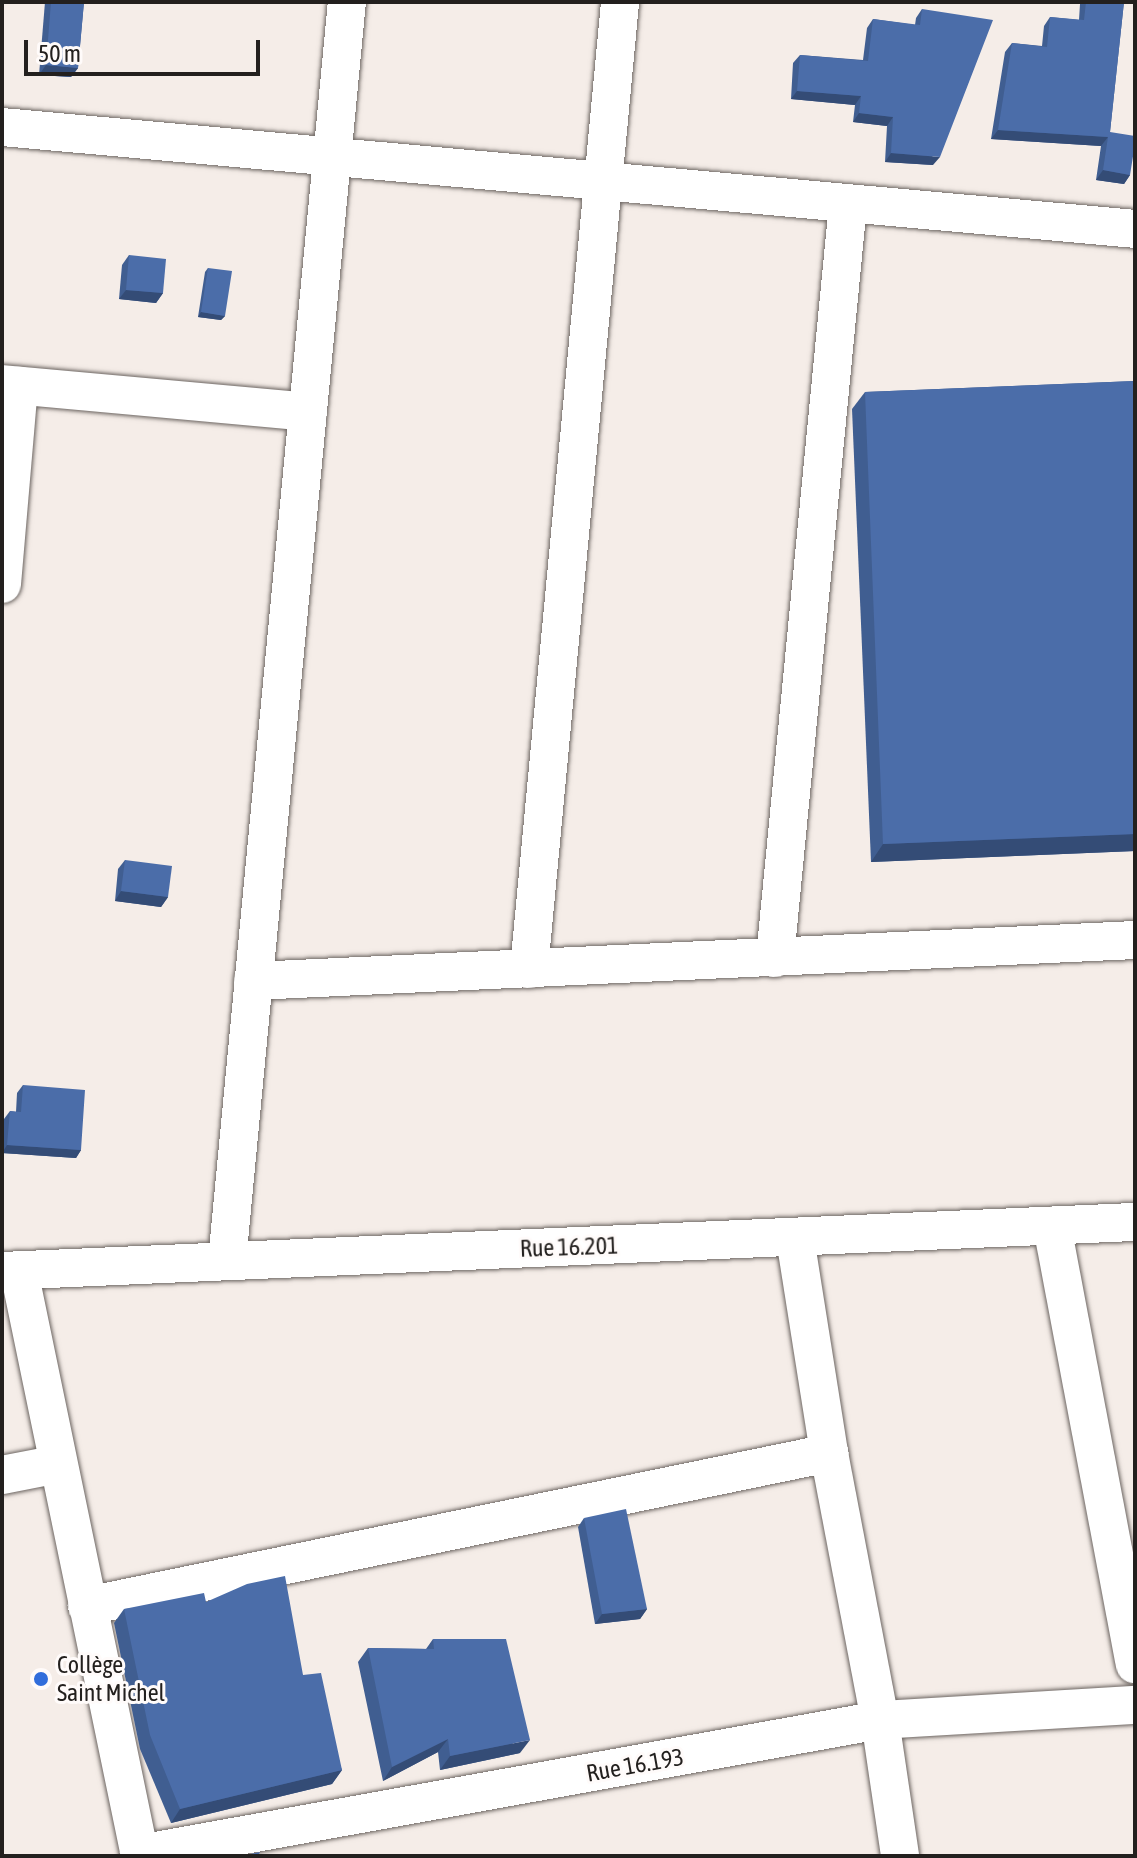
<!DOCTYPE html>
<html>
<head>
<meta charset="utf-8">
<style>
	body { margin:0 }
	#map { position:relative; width:1137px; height:1858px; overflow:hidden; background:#f5ede8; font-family:"Asap Condensed",sans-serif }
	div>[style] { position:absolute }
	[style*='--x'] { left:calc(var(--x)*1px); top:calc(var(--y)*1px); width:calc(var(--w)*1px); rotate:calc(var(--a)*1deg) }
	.roads { filter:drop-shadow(0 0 2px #6c6561) drop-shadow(0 0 2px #6c6561) }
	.minor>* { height:38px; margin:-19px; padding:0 19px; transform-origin:19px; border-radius:19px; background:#fff }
	.wall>* { inset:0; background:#405e91 }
	.shaded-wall>* { inset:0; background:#344c76 }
	.building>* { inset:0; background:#4b6da9 }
	.dots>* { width:22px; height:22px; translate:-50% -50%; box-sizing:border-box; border:4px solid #fffbfa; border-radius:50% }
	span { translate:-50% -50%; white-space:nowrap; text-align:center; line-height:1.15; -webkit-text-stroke:6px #fffbfa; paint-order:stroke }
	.street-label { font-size:24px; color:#23201e }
	.poi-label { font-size:24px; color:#23201e }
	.left { translate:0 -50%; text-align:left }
	.frame { position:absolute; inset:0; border:4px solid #23201e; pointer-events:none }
	.scale { position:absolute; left:24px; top:40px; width:236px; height:36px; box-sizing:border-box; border:4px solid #23201e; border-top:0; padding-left:10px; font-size:24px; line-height:28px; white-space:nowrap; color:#23201e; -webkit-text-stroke:6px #fffbfa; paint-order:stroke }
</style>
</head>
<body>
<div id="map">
	<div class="roads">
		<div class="minor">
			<div style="--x:2;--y:127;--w:1138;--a:5.14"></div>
			<div style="--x:2;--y:384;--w:307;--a:5.2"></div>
			<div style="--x:2;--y:584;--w:199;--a:-85.1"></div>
			<div style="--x:775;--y:958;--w:758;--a:-84.47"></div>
			<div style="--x:529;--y:969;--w:971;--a:-84.62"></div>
			<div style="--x:253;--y:981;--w:883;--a:-2.66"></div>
			<div style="--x:1052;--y:1226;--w:446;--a:79.3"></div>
			<div style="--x:795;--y:1238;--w:218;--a:81"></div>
			<div style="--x:829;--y:1453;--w:272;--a:79.2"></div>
			<div style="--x:880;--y:1720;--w:137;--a:81.6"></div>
			<div style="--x:227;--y:1261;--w:1265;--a:-84.56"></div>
			<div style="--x:2;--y:1271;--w:1134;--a:-2.48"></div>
			<div style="--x:19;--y:1271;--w:597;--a:78.31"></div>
			<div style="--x:2;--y:1475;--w:57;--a:-11.1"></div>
			<div style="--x:87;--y:1606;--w:758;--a:-11.65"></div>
			<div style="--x:139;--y:1854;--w:753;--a:-10.25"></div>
			<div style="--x:880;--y:1720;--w:255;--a:-3.4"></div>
		</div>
	</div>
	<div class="wall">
		<div style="clip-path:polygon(45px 2px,84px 2px,78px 68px,71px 77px,39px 75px)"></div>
		<div style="clip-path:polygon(1081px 2px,1124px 2px,1110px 132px,1130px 175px,1124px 184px,1096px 180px,1101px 146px,991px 139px,1005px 52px,1012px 43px,1042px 46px,1044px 26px,1050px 17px,1079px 20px,1080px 4px)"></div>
		<div style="clip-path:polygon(922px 9px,933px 165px,885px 162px,887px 126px,853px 122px,855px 105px,791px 99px,793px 63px,800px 55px,863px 60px,867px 28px,873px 19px,915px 25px,916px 18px)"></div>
		<div style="clip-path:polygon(129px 255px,163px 293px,156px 303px,119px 299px,122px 265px)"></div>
		<div style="clip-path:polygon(208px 268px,225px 316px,221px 320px,198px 317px,205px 272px)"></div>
		<div style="clip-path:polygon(1135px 381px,1135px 851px,871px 862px,852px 409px,865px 392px)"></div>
		<div style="clip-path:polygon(125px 860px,168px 897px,161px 907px,115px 901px,118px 869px)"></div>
		<div style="clip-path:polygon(23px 1085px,81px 1150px,76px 1158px,2px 1153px,4px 1119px,10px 1111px,16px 1112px,17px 1093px)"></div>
		<div style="clip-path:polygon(584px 1518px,647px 1609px,640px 1619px,595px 1624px,578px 1527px)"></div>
		<div style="clip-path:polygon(206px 1602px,303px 1675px,342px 1770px,332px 1784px,171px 1823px,140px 1749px,114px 1623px,124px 1609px)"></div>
		<div style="clip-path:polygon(433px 1639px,520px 1753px,440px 1770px,438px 1752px,383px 1781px,358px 1662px,368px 1648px,426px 1649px)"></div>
	</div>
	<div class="shaded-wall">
		<div style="clip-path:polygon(46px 65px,78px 68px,71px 77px,39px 75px)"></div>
		<div style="clip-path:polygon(797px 91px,861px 96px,855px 105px,791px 99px)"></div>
		<div style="clip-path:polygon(859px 113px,893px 117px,887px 126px,853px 122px)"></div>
		<div style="clip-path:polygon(998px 130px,1108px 137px,1101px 146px,991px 139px)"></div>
		<div style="clip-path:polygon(891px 153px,940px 157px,933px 165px,885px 162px)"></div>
		<div style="clip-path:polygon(1103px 170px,1130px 175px,1124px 184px,1096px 180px)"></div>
		<div style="clip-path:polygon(126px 290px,163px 293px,156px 303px,119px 299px)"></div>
		<div style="clip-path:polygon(201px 312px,225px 316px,221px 320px,198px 317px)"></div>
		<div style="clip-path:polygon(1135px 834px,1135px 851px,871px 862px,883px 844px)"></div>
		<div style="clip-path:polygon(121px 891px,168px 897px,161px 907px,115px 901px)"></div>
		<div style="clip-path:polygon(7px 1145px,81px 1150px,76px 1158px,2px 1153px)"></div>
		<div style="clip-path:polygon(647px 1609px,640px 1619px,595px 1624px,602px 1614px)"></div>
		<div style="clip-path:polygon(448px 1739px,438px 1752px,383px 1781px,392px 1767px)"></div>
		<div style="clip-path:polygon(530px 1740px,520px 1753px,440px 1770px,450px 1756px)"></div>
		<div style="clip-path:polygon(342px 1770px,332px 1784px,171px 1823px,180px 1809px)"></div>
	</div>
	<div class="building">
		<div style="clip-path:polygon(51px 2px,84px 2px,78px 68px,46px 65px)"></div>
		<div style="clip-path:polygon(1086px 2px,1124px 2px,1110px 132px,1135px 136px,1135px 144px,1130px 175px,1103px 170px,1108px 137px,998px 130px,1012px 43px,1047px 47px,1050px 17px,1084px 20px)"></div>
		<div style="clip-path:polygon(922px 9px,993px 20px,940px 157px,891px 153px,893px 117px,859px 113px,861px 96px,797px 91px,800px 55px,868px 61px,873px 19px,920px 25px)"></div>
		<div style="clip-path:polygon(129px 255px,166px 259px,163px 293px,126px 290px)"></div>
		<div style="clip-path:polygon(208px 268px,232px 271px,225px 316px,201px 312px)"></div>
		<div style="clip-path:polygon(1135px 381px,1135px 834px,883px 844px,865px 392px)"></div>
		<div style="clip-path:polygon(125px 860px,172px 866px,168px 897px,121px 891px)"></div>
		<div style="clip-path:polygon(23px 1085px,85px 1090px,81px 1150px,7px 1145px,10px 1111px,21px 1112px)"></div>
		<div style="clip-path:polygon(626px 1509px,647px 1609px,602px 1614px,584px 1518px)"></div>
		<div style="clip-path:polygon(285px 1576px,303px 1675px,321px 1673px,342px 1770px,180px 1809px,150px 1735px,124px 1609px,204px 1593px,206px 1602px,247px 1584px)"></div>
		<div style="clip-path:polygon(433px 1639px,506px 1639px,530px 1740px,450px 1756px,448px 1739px,392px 1767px,368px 1648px,434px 1649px)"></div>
		<div style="clip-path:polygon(260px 1852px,258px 1856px,241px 1856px)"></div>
	</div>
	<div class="dots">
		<div style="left:41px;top:1679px;background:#316ddb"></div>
	</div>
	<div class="street-label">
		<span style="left:569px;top:1247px;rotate:-2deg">Rue 16.201</span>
		<span style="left:635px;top:1765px;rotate:-10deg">Rue 16.193</span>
	</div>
	<div class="poi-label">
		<span class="left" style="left:57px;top:1679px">Collège<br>Saint Michel</span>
	</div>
	<div class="frame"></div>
	<div class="scale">50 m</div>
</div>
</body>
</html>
